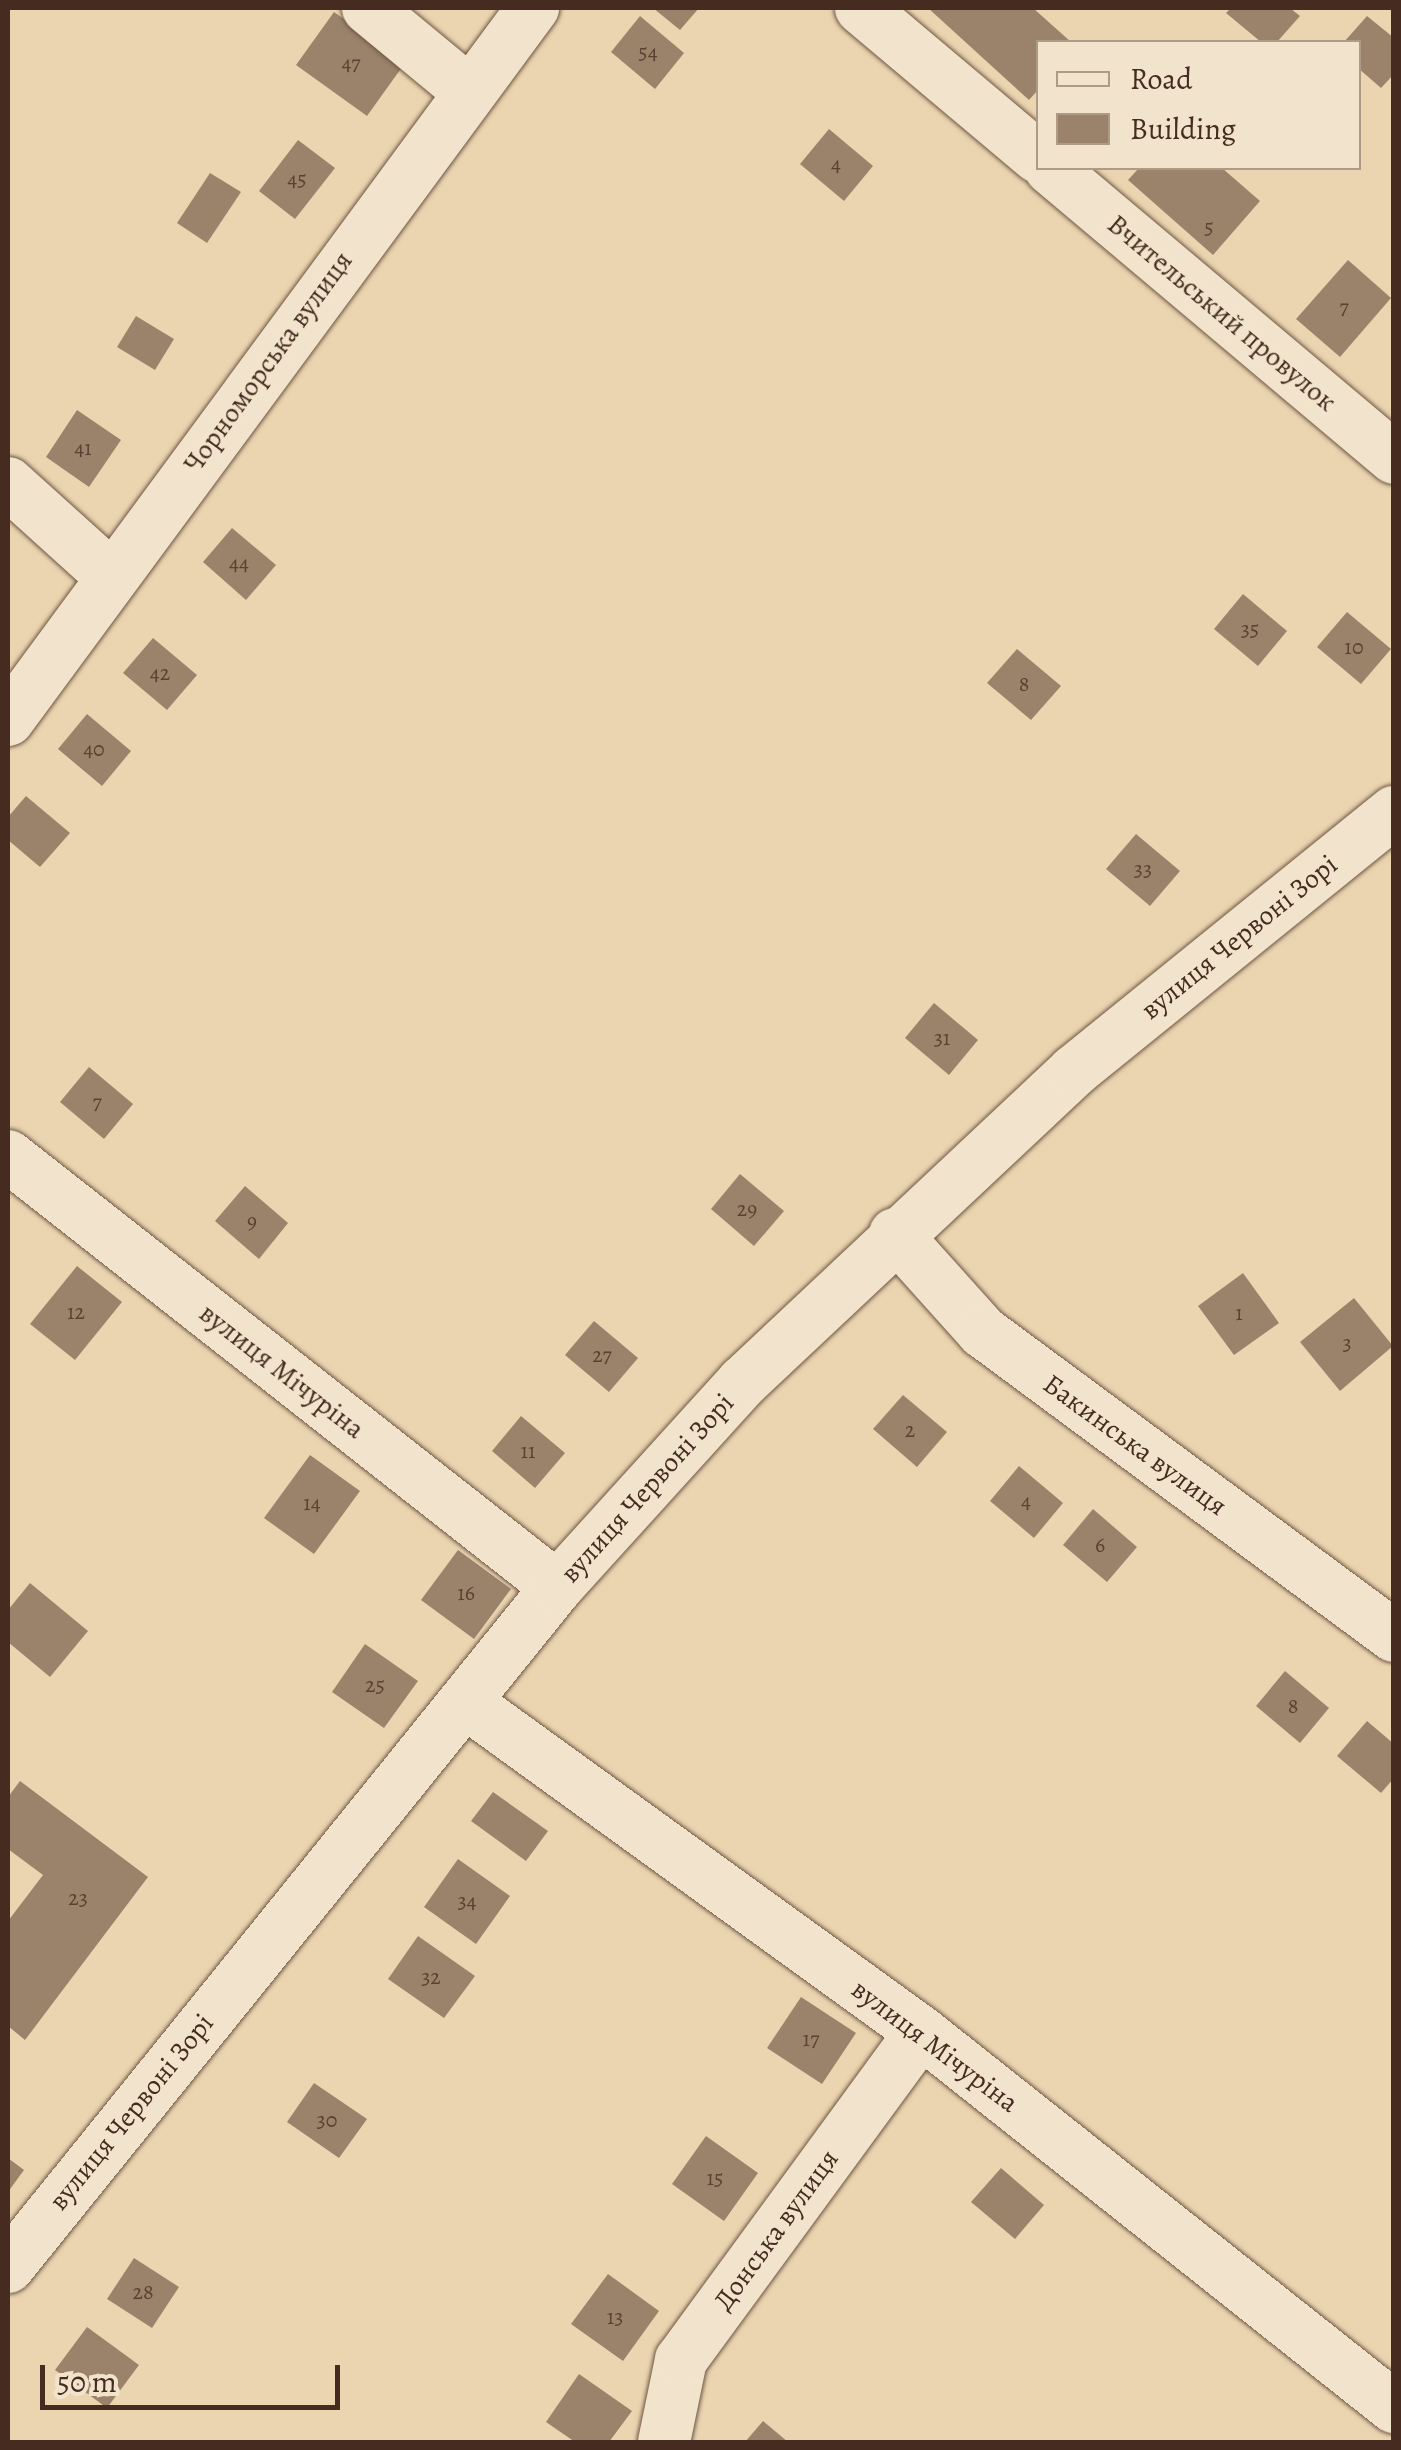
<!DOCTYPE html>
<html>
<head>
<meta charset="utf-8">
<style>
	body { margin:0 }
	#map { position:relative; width:1401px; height:2450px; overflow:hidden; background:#ebd5b0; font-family:Alegreya,serif }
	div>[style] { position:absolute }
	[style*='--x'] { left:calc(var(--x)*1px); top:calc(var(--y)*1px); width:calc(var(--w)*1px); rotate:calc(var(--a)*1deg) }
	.building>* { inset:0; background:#9b836b }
	.roads { filter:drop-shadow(0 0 2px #6e5644) drop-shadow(0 0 2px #6e5644) }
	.minor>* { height:52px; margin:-26px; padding:0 26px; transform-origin:26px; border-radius:26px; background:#f2e4cc }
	span { translate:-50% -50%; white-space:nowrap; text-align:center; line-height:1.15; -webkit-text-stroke:9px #f2e4cc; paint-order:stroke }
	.number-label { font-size:22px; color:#5a4133 }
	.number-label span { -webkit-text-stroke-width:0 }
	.street-label { font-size:28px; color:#452b20 }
	.frame { position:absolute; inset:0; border:10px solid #452b20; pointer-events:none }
	.legend { position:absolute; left:1036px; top:40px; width:325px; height:130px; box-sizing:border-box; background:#f2e4cc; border:2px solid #ad9a87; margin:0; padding:12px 18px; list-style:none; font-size:30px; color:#452b20 }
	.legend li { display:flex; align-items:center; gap:20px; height:50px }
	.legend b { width:50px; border:2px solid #ad9a87 }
	.scale { position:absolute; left:40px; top:2365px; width:300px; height:45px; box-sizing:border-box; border:5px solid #452b20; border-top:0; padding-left:12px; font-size:30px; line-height:35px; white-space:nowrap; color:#452b20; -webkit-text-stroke:8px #f2e4cc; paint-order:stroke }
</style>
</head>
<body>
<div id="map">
	<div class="building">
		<div style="clip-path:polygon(653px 8px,699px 8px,680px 30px)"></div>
		<div style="clip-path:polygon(928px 8px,1033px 8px,1071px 42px,1038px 42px,1038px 90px,1029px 100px)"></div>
		<div style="clip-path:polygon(1231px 8px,1290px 8px,1300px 16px,1277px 42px,1261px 42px,1226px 13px)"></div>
		<div style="clip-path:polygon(334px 12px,405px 63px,367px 116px,296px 65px)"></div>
		<div style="clip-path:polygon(640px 16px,684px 53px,655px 89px,611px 52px)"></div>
		<div style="clip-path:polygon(1367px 16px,1394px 38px,1394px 74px,1381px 88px,1358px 68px,1358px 42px,1344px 42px)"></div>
		<div style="clip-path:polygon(829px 129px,873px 166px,844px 201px,800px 164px)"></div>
		<div style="clip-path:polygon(298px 140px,335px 168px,295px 219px,259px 191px)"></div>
		<div style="clip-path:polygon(1139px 168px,1222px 168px,1260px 201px,1213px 255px,1128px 180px)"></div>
		<div style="clip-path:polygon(210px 173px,241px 192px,207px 243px,177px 223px)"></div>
		<div style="clip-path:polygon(1348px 260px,1391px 298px,1340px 357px,1296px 319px)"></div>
		<div style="clip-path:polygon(136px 316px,174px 339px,155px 370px,117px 347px)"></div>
		<div style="clip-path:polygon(77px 410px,121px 440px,89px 487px,46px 457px)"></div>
		<div style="clip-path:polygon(232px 528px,276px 565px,246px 600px,203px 562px)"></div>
		<div style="clip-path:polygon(1243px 594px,1287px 631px,1258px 666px,1214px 629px)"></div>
		<div style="clip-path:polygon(1347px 612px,1391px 649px,1361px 684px,1317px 647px)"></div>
		<div style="clip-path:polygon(153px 638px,197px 675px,167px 710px,123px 673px)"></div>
		<div style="clip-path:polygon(1017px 649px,1061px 686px,1031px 720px,987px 683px)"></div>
		<div style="clip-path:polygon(87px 714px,131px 751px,102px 786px,58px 749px)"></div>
		<div style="clip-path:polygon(26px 796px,70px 833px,40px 867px,8px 840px,8px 817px)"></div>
		<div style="clip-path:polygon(1136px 834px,1180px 871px,1150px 906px,1106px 869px)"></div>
		<div style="clip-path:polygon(934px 1003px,978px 1040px,949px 1075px,905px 1038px)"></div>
		<div style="clip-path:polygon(89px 1067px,133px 1104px,104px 1139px,60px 1102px)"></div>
		<div style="clip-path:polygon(740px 1174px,784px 1211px,754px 1246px,711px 1209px)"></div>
		<div style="clip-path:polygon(245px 1186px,288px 1223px,259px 1259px,215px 1221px)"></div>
		<div style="clip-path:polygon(77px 1266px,122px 1302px,75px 1360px,30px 1324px)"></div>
		<div style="clip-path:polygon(1243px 1273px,1279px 1323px,1234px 1355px,1198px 1306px)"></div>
		<div style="clip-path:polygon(1354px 1298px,1393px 1346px,1340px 1391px,1300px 1342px)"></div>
		<div style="clip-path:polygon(594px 1321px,638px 1358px,609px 1392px,565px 1355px)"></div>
		<div style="clip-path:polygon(903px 1395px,947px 1432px,917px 1467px,873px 1429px)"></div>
		<div style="clip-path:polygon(521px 1416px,565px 1453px,535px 1488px,492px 1451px)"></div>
		<div style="clip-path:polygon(310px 1455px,360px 1491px,314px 1554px,264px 1518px)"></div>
		<div style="clip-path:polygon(1019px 1466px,1063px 1503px,1034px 1538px,990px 1501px)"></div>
		<div style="clip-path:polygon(1093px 1509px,1137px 1547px,1107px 1582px,1063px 1545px)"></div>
		<div style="clip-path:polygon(458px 1550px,511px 1589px,474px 1639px,421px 1600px)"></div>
		<div style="clip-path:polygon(30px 1583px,88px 1631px,50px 1677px,8px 1642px,8px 1610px)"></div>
		<div style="clip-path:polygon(365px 1644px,418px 1681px,384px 1728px,332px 1692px)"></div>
		<div style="clip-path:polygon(1285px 1671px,1329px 1708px,1300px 1743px,1256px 1706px)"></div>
		<div style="clip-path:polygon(1367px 1721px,1394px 1744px,1394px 1778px,1381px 1793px,1337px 1756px)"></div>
		<div style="clip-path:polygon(20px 1781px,148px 1877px,25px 2040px,8px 2026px,8px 1921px,43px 1875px,8px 1849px,8px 1797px)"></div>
		<div style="clip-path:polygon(493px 1792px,548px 1831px,526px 1861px,471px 1821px)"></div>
		<div style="clip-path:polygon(458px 1859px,510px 1896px,476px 1944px,424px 1907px)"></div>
		<div style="clip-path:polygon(418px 1936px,475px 1976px,444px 2018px,388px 1979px)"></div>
		<div style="clip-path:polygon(801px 1997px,856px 2033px,822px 2084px,767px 2048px)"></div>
		<div style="clip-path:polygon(314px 2083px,367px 2119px,339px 2158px,287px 2122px)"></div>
		<div style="clip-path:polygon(706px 2136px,758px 2173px,724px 2221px,672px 2184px)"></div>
		<div style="clip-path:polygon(8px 2158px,24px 2170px,8px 2192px)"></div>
		<div style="clip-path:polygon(1001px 2168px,1044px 2205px,1015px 2239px,971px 2202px)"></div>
		<div style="clip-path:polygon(134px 2258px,179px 2287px,152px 2328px,107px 2299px)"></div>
		<div style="clip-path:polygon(608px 2274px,659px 2311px,623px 2361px,571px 2324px)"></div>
		<div style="clip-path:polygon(87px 2327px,139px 2365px,107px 2408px,55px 2370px)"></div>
		<div style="clip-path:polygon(579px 2374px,632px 2411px,609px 2442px,575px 2442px,546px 2422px)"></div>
		<div style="clip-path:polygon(763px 2421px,788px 2442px,745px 2442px)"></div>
	</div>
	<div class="roads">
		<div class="minor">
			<div style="--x:368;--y:8;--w:129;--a:39.6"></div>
			<div style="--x:861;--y:8;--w:231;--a:40.1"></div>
			<div style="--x:1050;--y:168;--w:450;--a:40.1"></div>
			<div style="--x:8;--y:483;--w:140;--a:42.1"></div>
			<div style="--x:8;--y:720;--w:885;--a:-53.6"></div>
			<div style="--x:8;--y:1156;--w:698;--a:38.13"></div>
			<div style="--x:895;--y:1234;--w:132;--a:48.1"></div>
			<div style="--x:983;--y:1332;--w:511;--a:36.49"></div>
			<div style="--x:465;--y:1702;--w:563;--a:35.89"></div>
			<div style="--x:921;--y:2032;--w:604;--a:38.41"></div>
			<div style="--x:8;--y:2267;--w:874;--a:-51.08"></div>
			<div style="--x:557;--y:1587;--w:277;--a:-47.8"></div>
			<div style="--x:743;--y:1382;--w:454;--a:-43.2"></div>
			<div style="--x:1074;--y:1071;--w:412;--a:-39"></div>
			<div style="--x:664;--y:2442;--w:84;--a:-78.3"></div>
			<div style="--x:681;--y:2360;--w:406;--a:-53.8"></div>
		</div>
	</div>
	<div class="number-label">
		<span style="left:648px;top:53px">54</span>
		<span style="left:351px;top:64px">47</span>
		<span style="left:836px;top:165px">4</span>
		<span style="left:297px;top:180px">45</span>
		<span style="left:1209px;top:228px">5</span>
		<span style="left:1344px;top:308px">7</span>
		<span style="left:83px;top:449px">41</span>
		<span style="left:239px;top:564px">44</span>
		<span style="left:1250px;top:630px">35</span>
		<span style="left:1354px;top:648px">10</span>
		<span style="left:160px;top:674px">42</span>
		<span style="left:1024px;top:685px">8</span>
		<span style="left:94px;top:750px">40</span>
		<span style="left:1143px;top:870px">33</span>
		<span style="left:942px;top:1039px">31</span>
		<span style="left:97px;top:1103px">7</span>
		<span style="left:747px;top:1210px">29</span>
		<span style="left:252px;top:1222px">9</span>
		<span style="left:76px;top:1313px">12</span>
		<span style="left:1239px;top:1314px">1</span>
		<span style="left:1347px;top:1344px">3</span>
		<span style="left:602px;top:1356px">27</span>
		<span style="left:910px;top:1431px">2</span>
		<span style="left:528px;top:1452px">11</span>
		<span style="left:1026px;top:1502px">4</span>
		<span style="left:312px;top:1504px">14</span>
		<span style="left:1100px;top:1546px">6</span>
		<span style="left:466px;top:1594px">16</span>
		<span style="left:375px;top:1686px">25</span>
		<span style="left:1293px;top:1707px">8</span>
		<span style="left:78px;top:1899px">23</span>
		<span style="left:467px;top:1902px">34</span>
		<span style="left:431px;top:1978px">32</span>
		<span style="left:811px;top:2040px">17</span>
		<span style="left:327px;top:2121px">30</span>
		<span style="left:715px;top:2179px">15</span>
		<span style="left:143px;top:2293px">28</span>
		<span style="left:615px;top:2318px">13</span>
	</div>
	<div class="street-label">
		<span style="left:1222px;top:313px;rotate:40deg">Вчительський провулок</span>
		<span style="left:268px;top:362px;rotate:-54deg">Чорноморська вулиця</span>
		<span style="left:1239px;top:937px;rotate:-39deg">вулиця Червоні Зорі</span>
		<span style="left:282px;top:1371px;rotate:38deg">вулиця Мічуріна</span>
		<span style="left:1135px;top:1445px;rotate:36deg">Бакинська вулиця</span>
		<span style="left:647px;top:1488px;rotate:-48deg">вулиця Червоні Зорі</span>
		<span style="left:935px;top:2046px;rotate:37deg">вулиця Мічуріна</span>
		<span style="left:131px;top:2112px;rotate:-51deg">вулиця Червоні Зорі</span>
		<span style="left:776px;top:2230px;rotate:-54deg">Донська вулиця</span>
	</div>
	<div class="frame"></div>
	<ul class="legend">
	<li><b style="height:12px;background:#f2e4cc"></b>Road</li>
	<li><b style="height:28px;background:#9b836b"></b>Building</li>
	</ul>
	<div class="scale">50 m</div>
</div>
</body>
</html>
